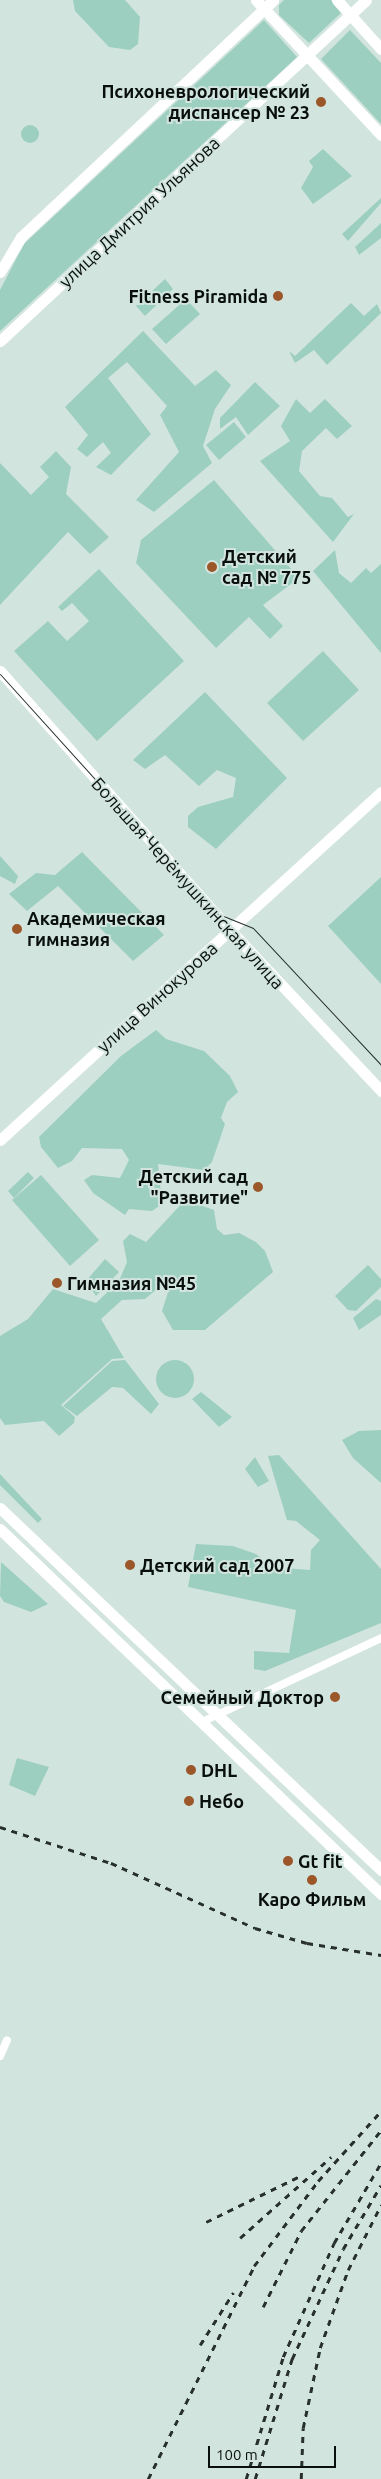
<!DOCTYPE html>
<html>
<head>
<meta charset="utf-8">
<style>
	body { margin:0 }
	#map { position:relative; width:381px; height:2479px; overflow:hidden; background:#d2e4de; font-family:Ubuntu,sans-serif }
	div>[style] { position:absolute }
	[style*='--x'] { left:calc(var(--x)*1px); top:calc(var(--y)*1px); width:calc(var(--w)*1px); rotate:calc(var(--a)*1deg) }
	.green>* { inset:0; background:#9dcfc0 }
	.round { border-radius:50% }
	.street>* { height:8px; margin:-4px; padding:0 4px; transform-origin:4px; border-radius:4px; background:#fff }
	.secondary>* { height:11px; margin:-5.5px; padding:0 5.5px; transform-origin:5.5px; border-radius:5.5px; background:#fff }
	.tram>* { height:1px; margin:-0.5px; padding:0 0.5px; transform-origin:0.5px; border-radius:0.5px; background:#27302d }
	.rail>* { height:2.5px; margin-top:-1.25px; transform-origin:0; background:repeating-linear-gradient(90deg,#27302d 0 6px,transparent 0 12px) }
	.dots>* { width:14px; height:14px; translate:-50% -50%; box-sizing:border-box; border:2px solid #d2e4de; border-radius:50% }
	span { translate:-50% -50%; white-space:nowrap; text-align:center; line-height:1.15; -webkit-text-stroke:4px #d2e4de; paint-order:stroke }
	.poi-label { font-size:18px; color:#080f0d; font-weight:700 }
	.right { translate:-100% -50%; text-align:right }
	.left { translate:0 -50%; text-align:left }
	.street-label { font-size:18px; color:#080f0d }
	.scale { position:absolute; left:208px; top:2446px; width:128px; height:22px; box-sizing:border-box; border:2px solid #080f0d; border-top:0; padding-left:6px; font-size:15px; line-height:18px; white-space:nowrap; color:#080f0d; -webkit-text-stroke:4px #d2e4de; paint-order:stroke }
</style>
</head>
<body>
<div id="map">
	<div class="green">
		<div style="clip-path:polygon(73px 0,125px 0,140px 17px,138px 44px,130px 50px,109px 47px,75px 11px)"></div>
		<div style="clip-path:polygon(284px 0,331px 0,341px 13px,309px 43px,279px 15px,279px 5px)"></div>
		<div style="clip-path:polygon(264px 20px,297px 57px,0 331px,0 290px,24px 244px)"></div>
		<div style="clip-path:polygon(350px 30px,381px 63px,381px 124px,321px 59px)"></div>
		<div class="round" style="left:21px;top:125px;width:18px;height:18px"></div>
		<div style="clip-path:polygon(323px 149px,352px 176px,313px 204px,301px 188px,313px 167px,309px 161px)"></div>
		<div style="clip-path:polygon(381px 198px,381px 203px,348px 241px,342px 234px)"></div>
		<div style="clip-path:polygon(381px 223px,381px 238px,359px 255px,355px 247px)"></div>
		<div style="clip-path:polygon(165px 279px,173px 289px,145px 316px,136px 306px)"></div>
		<div style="clip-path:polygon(186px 299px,200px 314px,166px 344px,152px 329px)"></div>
		<div style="clip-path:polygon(351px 303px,364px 316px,377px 304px,381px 313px,327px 365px,314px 350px,295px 363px,289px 351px,295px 356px)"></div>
		<div style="clip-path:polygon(143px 331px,195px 386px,216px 370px,231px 385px,215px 409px,203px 446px,212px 463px,154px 512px,136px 500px,179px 452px,160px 415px,167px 406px,127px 362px,108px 378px,151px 434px,111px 475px,96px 467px,111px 453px,103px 442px,87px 457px,77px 449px,88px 435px,65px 407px)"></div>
		<div style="clip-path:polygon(255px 382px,280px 406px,248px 435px,236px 417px,220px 429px,220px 418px)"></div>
		<div style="clip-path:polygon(296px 399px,310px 413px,325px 399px,352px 426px,337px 439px,326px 428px,302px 451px,299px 471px,320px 496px,332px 498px,348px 517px,354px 514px,333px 542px,260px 461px,290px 441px,281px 426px)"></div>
		<div style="clip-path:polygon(234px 422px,246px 437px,219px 460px,206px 445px)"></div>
		<div style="clip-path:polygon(56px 451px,71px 467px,66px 494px,109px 537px,90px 554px,68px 532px,0 605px,0 463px,31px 495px,49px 477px,40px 467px)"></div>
		<div style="clip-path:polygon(214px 480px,299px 578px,263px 605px,283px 626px,270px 639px,249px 617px,216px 648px,136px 563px,141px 540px)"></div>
		<div style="clip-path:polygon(335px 550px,339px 573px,351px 583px,366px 568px,371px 573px,381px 564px,381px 653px,313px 571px)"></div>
		<div style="clip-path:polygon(99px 569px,184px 661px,97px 741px,14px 651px,48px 621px,67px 641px,89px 621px,72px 603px,62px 611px,58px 607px)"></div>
		<div style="clip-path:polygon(323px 651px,359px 690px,303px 741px,267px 703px)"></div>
		<div style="clip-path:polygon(205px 692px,287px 778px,216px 849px,188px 827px,188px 816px,198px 807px,233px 797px,236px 778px,217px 770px,199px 786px,165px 755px,145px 769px,133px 760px)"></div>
		<div style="clip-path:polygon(82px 852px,164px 935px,133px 961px,58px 886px,27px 911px,9px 894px,36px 873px,55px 875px)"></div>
		<div style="clip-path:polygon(0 856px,18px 876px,15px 884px,0 876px)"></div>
		<div style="clip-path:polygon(381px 877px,381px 984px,328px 926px)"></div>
		<div style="clip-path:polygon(156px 1030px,166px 1039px,204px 1051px,230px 1076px,238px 1092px,227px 1102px,221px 1118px,225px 1124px,212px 1162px,204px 1170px,158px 1164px,162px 1204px,152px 1211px,129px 1209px,125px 1215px,93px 1193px,84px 1180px,92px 1175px,120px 1178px,129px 1160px,122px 1149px,82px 1148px,72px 1161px,58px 1168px,41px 1147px,39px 1137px,121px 1056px)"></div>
		<div style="clip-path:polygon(28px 1172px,34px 1178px,14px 1198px,8px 1191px)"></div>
		<div style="clip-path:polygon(41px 1175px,99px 1240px,70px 1266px,12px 1200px)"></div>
		<div style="clip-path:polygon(185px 1200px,214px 1210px,217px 1229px,224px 1235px,239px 1233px,256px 1242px,265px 1251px,273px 1272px,205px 1330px,173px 1330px,162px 1311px,169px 1289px,163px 1284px,145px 1299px,122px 1300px,101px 1319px,124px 1358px,112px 1359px,61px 1405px,75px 1417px,74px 1423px,59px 1436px,44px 1421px,5px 1425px,0 1418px,0 1336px,28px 1319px,53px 1289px,96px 1303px,119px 1281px,127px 1262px,123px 1241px,130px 1234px,146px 1242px)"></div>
		<div style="clip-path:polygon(105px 1259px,119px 1272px,96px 1296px,86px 1281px)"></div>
		<div style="clip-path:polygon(368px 1265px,381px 1279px,381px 1287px,356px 1311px,348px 1310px,335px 1296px)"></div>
		<div style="clip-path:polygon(376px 1299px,381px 1301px,381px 1315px,359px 1330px,353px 1318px)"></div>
		<div style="clip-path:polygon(125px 1360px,159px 1404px,151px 1414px,123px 1388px,112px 1387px,77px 1416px,63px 1406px,112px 1361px)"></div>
		<div class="round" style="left:156px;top:1360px;width:38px;height:38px"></div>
		<div style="clip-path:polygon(201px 1392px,232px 1417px,219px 1427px,192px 1399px)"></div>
		<div style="clip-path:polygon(381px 1430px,381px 1483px,353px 1458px,342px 1440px,359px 1431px)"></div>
		<div style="clip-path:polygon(279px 1455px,381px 1569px,381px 1623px,265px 1671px,254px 1669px,254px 1651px,289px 1653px,296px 1610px,188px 1587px,196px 1544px,233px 1546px,256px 1554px,272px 1567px,310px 1570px,311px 1550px,320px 1540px,296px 1521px,287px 1520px,268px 1456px)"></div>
		<div style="clip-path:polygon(255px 1457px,269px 1481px,258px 1487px,245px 1469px)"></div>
		<div style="clip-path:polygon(0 1474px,42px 1519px,38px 1523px,0 1485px)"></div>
		<div style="clip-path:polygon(1px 1562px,48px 1604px,31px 1612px,4px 1602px,0 1596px)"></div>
		<div style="clip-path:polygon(17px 1758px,49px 1767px,35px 1796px,9px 1785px)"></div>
	</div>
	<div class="street">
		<div style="--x:202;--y:1722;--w:198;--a:-25.1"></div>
		<div style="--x:0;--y:2056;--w:17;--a:-66"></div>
	</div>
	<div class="secondary">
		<div style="--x:256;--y:0;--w:184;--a:47.2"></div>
		<div style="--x:337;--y:0;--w:66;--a:48.1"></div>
		<div style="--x:0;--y:272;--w:41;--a:-59"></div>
		<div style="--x:21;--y:237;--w:346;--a:-43.2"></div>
		<div style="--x:0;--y:341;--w:500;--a:-42.97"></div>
		<div style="--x:0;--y:671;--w:346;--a:48.4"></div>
		<div style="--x:230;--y:930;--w:221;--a:46.8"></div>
		<div style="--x:0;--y:1140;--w:516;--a:-42.41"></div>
		<div style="--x:0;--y:1508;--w:526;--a:43.54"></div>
		<div style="--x:0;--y:1529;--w:528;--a:43.77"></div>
	</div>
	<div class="tram">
		<div style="--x:0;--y:674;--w:322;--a:47.9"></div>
		<div style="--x:216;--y:913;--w:40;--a:22"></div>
		<div style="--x:253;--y:928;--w:187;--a:46.9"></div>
	</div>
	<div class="rail">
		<div style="--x:0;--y:1827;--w:117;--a:18"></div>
		<div style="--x:111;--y:1863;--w:158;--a:24.3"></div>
		<div style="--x:255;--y:1928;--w:54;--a:16.1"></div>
		<div style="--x:307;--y:1943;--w:75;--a:9.2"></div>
		<div style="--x:206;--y:2222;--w:105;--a:-26.1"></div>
		<div style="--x:240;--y:2238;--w:122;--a:-41.7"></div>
		<div style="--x:263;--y:2307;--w:85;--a:-63.4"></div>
		<div style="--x:301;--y:2231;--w:129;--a:-51.6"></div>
		<div style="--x:200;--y:2345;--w:62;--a:-57.6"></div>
		<div style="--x:148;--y:2479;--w:238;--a:-63.5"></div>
		<div style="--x:254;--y:2266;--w:106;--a:-53"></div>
		<div style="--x:318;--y:2181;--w:94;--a:-48"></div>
		<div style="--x:246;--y:2479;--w:127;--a:-73.1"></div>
		<div style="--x:283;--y:2357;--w:125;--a:-65.9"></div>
		<div style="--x:334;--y:2243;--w:93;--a:-59.6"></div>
		<div style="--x:255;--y:2479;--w:126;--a:-72.9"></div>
		<div style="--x:292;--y:2359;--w:121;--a:-65.1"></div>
		<div style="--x:343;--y:2249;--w:74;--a:-59.3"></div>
		<div style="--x:301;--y:2479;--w:51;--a:-87.8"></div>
		<div style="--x:303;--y:2428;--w:82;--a:-78"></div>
		<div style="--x:320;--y:2348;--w:83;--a:-70.3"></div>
		<div style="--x:348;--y:2270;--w:73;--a:-63.1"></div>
	</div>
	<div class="dots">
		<div style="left:321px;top:102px;background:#9b5729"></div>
		<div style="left:278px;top:296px;background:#9b5729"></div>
		<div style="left:212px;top:567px;background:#9b5729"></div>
		<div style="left:17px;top:929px;background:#9b5729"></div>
		<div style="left:258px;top:1187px;background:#9b5729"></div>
		<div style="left:57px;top:1283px;background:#9b5729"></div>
		<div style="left:130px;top:1565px;background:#9b5729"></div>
		<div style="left:335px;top:1697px;background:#9b5729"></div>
		<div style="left:191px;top:1770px;background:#9b5729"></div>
		<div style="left:189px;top:1801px;background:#9b5729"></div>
		<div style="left:288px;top:1861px;background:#9b5729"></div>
		<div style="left:312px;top:1880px;background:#9b5729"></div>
	</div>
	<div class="poi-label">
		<span class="right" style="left:310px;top:102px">Психоневрологический<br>диспансер № 23</span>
		<span class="right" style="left:268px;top:296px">Fitness Piramida</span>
		<span class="left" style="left:222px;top:567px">Детский<br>сад № 775</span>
		<span class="left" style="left:27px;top:929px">Академическая<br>гимназия</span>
		<span class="right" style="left:248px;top:1187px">Детский сад<br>"Развитие"</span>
		<span class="left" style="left:67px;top:1283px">Гимназия №45</span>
		<span class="left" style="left:140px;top:1565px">Детский сад 2007</span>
		<span class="right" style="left:324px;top:1697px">Семейный Доктор</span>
		<span class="left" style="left:201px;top:1770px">DHL</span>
		<span class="left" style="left:199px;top:1801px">Небо</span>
		<span class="left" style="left:298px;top:1861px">Gt fit</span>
		<span style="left:312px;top:1899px">Каро Фильм</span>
	</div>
	<div class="street-label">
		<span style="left:139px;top:212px;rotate:-43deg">улица Дмитрия Ульянова</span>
		<span style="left:188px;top:883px;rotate:48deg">Большая Черёмушкинская улица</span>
		<span style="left:157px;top:997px;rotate:-42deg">улица Винокурова</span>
	</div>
	<div class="scale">100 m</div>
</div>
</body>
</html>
